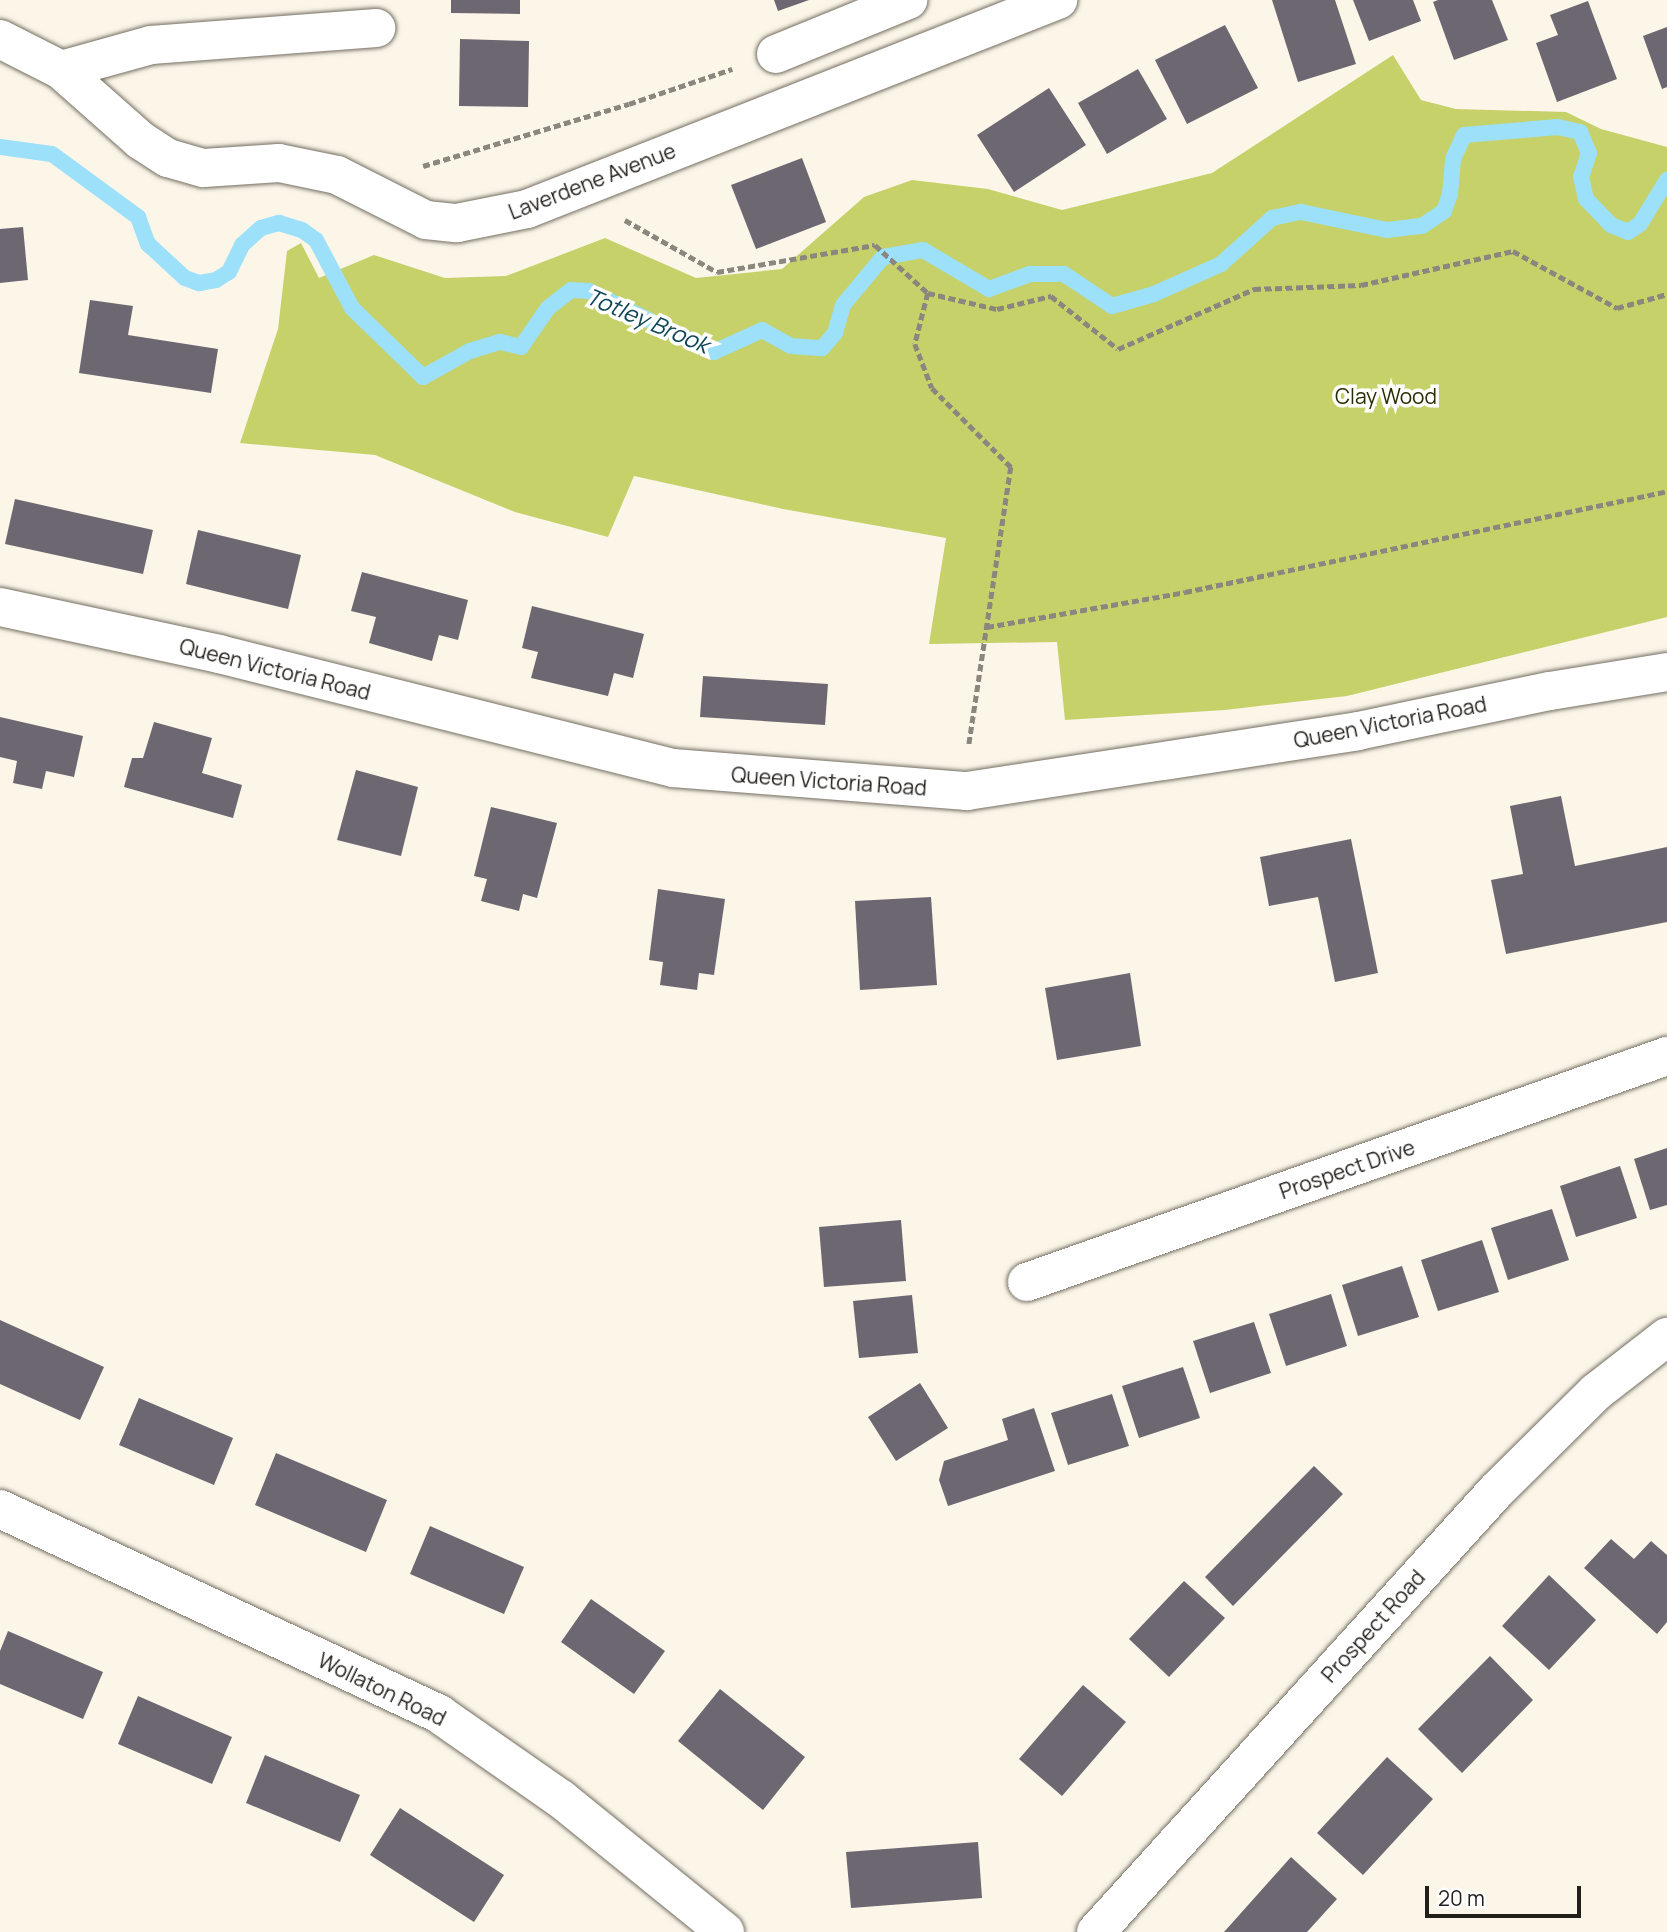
<!DOCTYPE html>
<html>
<head>
<meta charset="utf-8">
<style>
	body { margin:0 }
	#map { position:relative; width:1667px; height:1932px; overflow:hidden; background:#fcf6e9; font-family:Manrope,sans-serif }
	div>[style] { position:absolute }
	[style*='--x'] { left:calc(var(--x)*1px); top:calc(var(--y)*1px); width:calc(var(--w)*1px); rotate:calc(var(--a)*1deg) }
	.forest>* { inset:0; background:#c6d16a }
	.stream>* { height:16px; margin:-8px; padding:0 8px; transform-origin:8px; border-radius:8px; background:#9ce0fa }
	.building>* { inset:0; background:#6d6772 }
	.path>* { height:4.5px; margin-top:-2.25px; transform-origin:0; background:repeating-linear-gradient(90deg,#8b867e 0 7px,transparent 0 10.5px) }
	.roads { filter:drop-shadow(0 0 2px #736e62) drop-shadow(0 0 2px #736e62) }
	.minor>* { height:38px; margin:-19px; padding:0 19px; transform-origin:19px; border-radius:19px; background:#fff }
	span { translate:-50% -50%; white-space:nowrap; text-align:center; line-height:1.15; -webkit-text-stroke:7px #fff; paint-order:stroke }
	.street-label { font-size:21px; color:#221f1b }
	.park-label { font-size:21px; color:#292d00 }
	.water-label { font-size:23px; color:#0e4658; font-style:italic }
	.scale { position:absolute; left:1425px; top:1886px; width:156px; height:32px; box-sizing:border-box; border:4px solid #221f1b; border-top:0; padding-left:9px; font-size:21px; line-height:24px; white-space:nowrap; color:#221f1b; -webkit-text-stroke:5px #fff; paint-order:stroke }
</style>
</head>
<body>
<div id="map">
	<div class="forest">
		<div style="clip-path:polygon(1393px 55px,1421px 100px,1456px 109px,1566px 112px,1601px 129px,1667px 147px,1667px 617px,1347px 696px,1225px 710px,1065px 720px,1057px 642px,929px 644px,946px 538px,783px 509px,634px 476px,608px 537px,515px 512px,375px 455px,240px 443px,278px 329px,287px 251px,301px 243px,319px 278px,374px 255px,445px 278px,506px 276px,605px 238px,696px 278px,782px 269px,864px 197px,912px 180px,988px 189px,1062px 210px,1212px 173px)"></div>
	</div>
	<div class="stream">
		<div style="--x:0;--y:147;--w:52;--a:7.7"></div>
		<div style="--x:52;--y:154;--w:107;--a:36.2"></div>
		<div style="--x:138;--y:217;--w:29;--a:70"></div>
		<div style="--x:148;--y:244;--w:50;--a:42.6"></div>
		<div style="--x:185;--y:278;--w:15;--a:20"></div>
		<div style="--x:199;--y:283;--w:17;--a:-10"></div>
		<div style="--x:216;--y:280;--w:15;--a:-32"></div>
		<div style="--x:229;--y:272;--w:30;--a:-64"></div>
		<div style="--x:242;--y:245;--w:25;--a:-42"></div>
		<div style="--x:261;--y:228;--w:19;--a:-16"></div>
		<div style="--x:279;--y:223;--w:24;--a:17"></div>
		<div style="--x:302;--y:230;--w:17;--a:36"></div>
		<div style="--x:316;--y:240;--w:77;--a:62.1"></div>
		<div style="--x:352;--y:308;--w:99;--a:44.2"></div>
		<div style="--x:423;--y:377;--w:54;--a:-29"></div>
		<div style="--x:470;--y:351;--w:31;--a:-17"></div>
		<div style="--x:500;--y:342;--w:22;--a:13"></div>
		<div style="--x:521;--y:347;--w:47;--a:-55.3"></div>
		<div style="--x:548;--y:308;--w:29;--a:-38"></div>
		<div style="--x:571;--y:290;--w:18;--a:3"></div>
		<div style="--x:589;--y:291;--w:139;--a:26"></div>
		<div style="--x:714;--y:352;--w:53;--a:-24.6"></div>
		<div style="--x:762;--y:330;--w:33;--a:29"></div>
		<div style="--x:791;--y:346;--w:31;--a:4"></div>
		<div style="--x:822;--y:348;--w:20;--a:-49"></div>
		<div style="--x:835;--y:333;--w:29;--a:-74"></div>
		<div style="--x:843;--y:305;--w:62;--a:-50.2"></div>
		<div style="--x:883;--y:257;--w:41;--a:-9.9"></div>
		<div style="--x:923;--y:250;--w:77;--a:30.6"></div>
		<div style="--x:989;--y:289;--w:44;--a:-20.1"></div>
		<div style="--x:1030;--y:274;--w:34;--a:0"></div>
		<div style="--x:1064;--y:274;--w:58;--a:33.7"></div>
		<div style="--x:1112;--y:306;--w:44;--a:-15.9"></div>
		<div style="--x:1154;--y:294;--w:73;--a:-24.1"></div>
		<div style="--x:1221;--y:264;--w:69;--a:-42"></div>
		<div style="--x:1272;--y:218;--w:30;--a:-12"></div>
		<div style="--x:1301;--y:212;--w:88;--a:11.8"></div>
		<div style="--x:1387;--y:230;--w:35;--a:-7"></div>
		<div style="--x:1422;--y:226;--w:27;--a:-34"></div>
		<div style="--x:1444;--y:211;--w:18;--a:-71"></div>
		<div style="--x:1450;--y:194;--w:35;--a:-85"></div>
		<div style="--x:1453;--y:159;--w:26;--a:-65"></div>
		<div style="--x:1464;--y:135;--w:94;--a:-4.9"></div>
		<div style="--x:1558;--y:127;--w:23;--a:13"></div>
		<div style="--x:1580;--y:132;--w:23;--a:67"></div>
		<div style="--x:1589;--y:153;--w:25;--a:108"></div>
		<div style="--x:1581;--y:177;--w:23;--a:77"></div>
		<div style="--x:1586;--y:199;--w:36;--a:46"></div>
		<div style="--x:1611;--y:225;--w:18;--a:22"></div>
		<div style="--x:1628;--y:232;--w:14;--a:-34"></div>
		<div style="--x:1640;--y:224;--w:52;--a:-58.5"></div>
	</div>
	<div class="building">
		<div style="clip-path:polygon(451px 0,520px 0,520px 14px,451px 13px)"></div>
		<div style="clip-path:polygon(774px 0,809px 0,778px 11px)"></div>
		<div style="clip-path:polygon(1272px 0,1335px 0,1356px 64px,1298px 82px)"></div>
		<div style="clip-path:polygon(1353px 0,1413px 0,1421px 21px,1369px 41px)"></div>
		<div style="clip-path:polygon(1438px 0,1492px 0,1508px 40px,1454px 60px,1433px 2px)"></div>
		<div style="clip-path:polygon(1588px 1px,1617px 79px,1557px 102px,1536px 43px,1558px 35px,1550px 15px)"></div>
		<div style="clip-path:polygon(1225px 25px,1258px 88px,1187px 124px,1155px 60px)"></div>
		<div style="clip-path:polygon(1667px 27px,1667px 87px,1662px 89px,1643px 36px)"></div>
		<div style="clip-path:polygon(460px 39px,529px 41px,528px 107px,459px 106px)"></div>
		<div style="clip-path:polygon(1138px 69px,1167px 119px,1107px 154px,1078px 103px)"></div>
		<div style="clip-path:polygon(1049px 88px,1086px 145px,1014px 192px,977px 135px)"></div>
		<div style="clip-path:polygon(802px 158px,826px 222px,756px 249px,731px 185px)"></div>
		<div style="clip-path:polygon(23px 227px,28px 280px,0 283px,0 229px)"></div>
		<div style="clip-path:polygon(90px 300px,133px 306px,128px 335px,218px 349px,211px 393px,79px 373px)"></div>
		<div style="clip-path:polygon(15px 499px,153px 530px,143px 574px,5px 544px)"></div>
		<div style="clip-path:polygon(198px 530px,301px 555px,288px 609px,186px 584px)"></div>
		<div style="clip-path:polygon(362px 572px,468px 600px,458px 640px,439px 635px,432px 661px,369px 643px,376px 617px,351px 611px)"></div>
		<div style="clip-path:polygon(532px 606px,644px 634px,633px 678px,614px 673px,608px 696px,531px 678px,538px 652px,522px 648px)"></div>
		<div style="clip-path:polygon(703px 676px,828px 684px,825px 725px,700px 717px)"></div>
		<div style="clip-path:polygon(0 717px,83px 736px,74px 777px,46px 771px,42px 789px,13px 783px,17px 761px,0 757px)"></div>
		<div style="clip-path:polygon(154px 722px,212px 738px,202px 773px,242px 785px,233px 818px,124px 787px,132px 758px,143px 758px)"></div>
		<div style="clip-path:polygon(356px 770px,418px 787px,401px 856px,337px 840px)"></div>
		<div style="clip-path:polygon(1561px 796px,1575px 866px,1667px 847px,1667px 922px,1506px 954px,1491px 880px,1523px 874px,1510px 806px)"></div>
		<div style="clip-path:polygon(491px 807px,557px 823px,537px 898px,523px 894px,519px 911px,481px 901px,487px 879px,474px 876px)"></div>
		<div style="clip-path:polygon(1351px 839px,1378px 973px,1335px 982px,1318px 897px,1269px 906px,1260px 857px)"></div>
		<div style="clip-path:polygon(658px 889px,725px 899px,714px 975px,699px 973px,697px 990px,660px 985px,663px 962px,649px 960px)"></div>
		<div style="clip-path:polygon(931px 897px,937px 985px,860px 990px,855px 901px)"></div>
		<div style="clip-path:polygon(1130px 973px,1141px 1046px,1057px 1060px,1045px 988px)"></div>
		<div style="clip-path:polygon(1667px 1148px,1667px 1205px,1650px 1210px,1634px 1159px)"></div>
		<div style="clip-path:polygon(1620px 1166px,1637px 1218px,1576px 1237px,1560px 1186px)"></div>
		<div style="clip-path:polygon(1552px 1209px,1569px 1260px,1508px 1280px,1491px 1228px)"></div>
		<div style="clip-path:polygon(901px 1220px,906px 1281px,824px 1287px,819px 1227px)"></div>
		<div style="clip-path:polygon(1482px 1240px,1499px 1292px,1438px 1311px,1421px 1260px)"></div>
		<div style="clip-path:polygon(1402px 1266px,1419px 1317px,1358px 1336px,1342px 1285px)"></div>
		<div style="clip-path:polygon(1331px 1294px,1347px 1346px,1286px 1366px,1269px 1314px)"></div>
		<div style="clip-path:polygon(912px 1295px,918px 1353px,859px 1358px,853px 1301px)"></div>
		<div style="clip-path:polygon(0 1320px,104px 1367px,80px 1420px,0 1384px)"></div>
		<div style="clip-path:polygon(1254px 1322px,1271px 1373px,1210px 1393px,1193px 1341px)"></div>
		<div style="clip-path:polygon(1183px 1367px,1200px 1418px,1139px 1438px,1122px 1386px)"></div>
		<div style="clip-path:polygon(920px 1383px,948px 1428px,896px 1461px,868px 1417px)"></div>
		<div style="clip-path:polygon(1112px 1394px,1129px 1446px,1068px 1465px,1051px 1413px)"></div>
		<div style="clip-path:polygon(139px 1398px,233px 1438px,214px 1485px,119px 1445px)"></div>
		<div style="clip-path:polygon(1034px 1408px,1055px 1471px,948px 1506px,939px 1480px,944px 1461px,1008px 1440px,1002px 1419px)"></div>
		<div style="clip-path:polygon(276px 1453px,387px 1500px,366px 1552px,255px 1505px)"></div>
		<div style="clip-path:polygon(1314px 1466px,1343px 1494px,1233px 1606px,1205px 1577px)"></div>
		<div style="clip-path:polygon(430px 1526px,524px 1567px,504px 1614px,410px 1574px)"></div>
		<div style="clip-path:polygon(1611px 1539px,1634px 1559px,1651px 1541px,1667px 1555px,1667px 1622px,1657px 1634px,1584px 1568px)"></div>
		<div style="clip-path:polygon(1549px 1575px,1596px 1620px,1549px 1670px,1502px 1626px)"></div>
		<div style="clip-path:polygon(1184px 1581px,1225px 1618px,1169px 1677px,1129px 1639px)"></div>
		<div style="clip-path:polygon(591px 1599px,665px 1651px,634px 1694px,561px 1642px)"></div>
		<div style="clip-path:polygon(8px 1631px,103px 1672px,83px 1719px,0 1684px,0 1651px)"></div>
		<div style="clip-path:polygon(1490px 1656px,1533px 1700px,1462px 1773px,1418px 1729px)"></div>
		<div style="clip-path:polygon(1083px 1685px,1126px 1722px,1062px 1796px,1019px 1759px)"></div>
		<div style="clip-path:polygon(720px 1689px,805px 1757px,763px 1810px,678px 1741px)"></div>
		<div style="clip-path:polygon(138px 1696px,232px 1737px,212px 1784px,118px 1744px)"></div>
		<div style="clip-path:polygon(265px 1755px,360px 1795px,340px 1842px,246px 1803px)"></div>
		<div style="clip-path:polygon(1387px 1757px,1433px 1799px,1363px 1875px,1317px 1833px)"></div>
		<div style="clip-path:polygon(400px 1808px,504px 1875px,474px 1922px,370px 1855px)"></div>
		<div style="clip-path:polygon(978px 1842px,982px 1898px,851px 1908px,846px 1852px)"></div>
		<div style="clip-path:polygon(1291px 1857px,1337px 1899px,1307px 1932px,1224px 1932px)"></div>
	</div>
	<div class="path">
		<div style="--x:423;--y:166;--w:215;--a:-16.8"></div>
		<div style="--x:629;--y:104;--w:109;--a:-18.8"></div>
		<div style="--x:625;--y:220;--w:106;--a:29.5"></div>
		<div style="--x:717;--y:272;--w:160;--a:-9.7"></div>
		<div style="--x:875;--y:245;--w:72;--a:42.2"></div>
		<div style="--x:928;--y:293;--w:71;--a:13.1"></div>
		<div style="--x:997;--y:309;--w:56;--a:-13.5"></div>
		<div style="--x:1051;--y:296;--w:85;--a:38.3"></div>
		<div style="--x:1118;--y:349;--w:149;--a:-23.8"></div>
		<div style="--x:1254;--y:289;--w:107;--a:-2.1"></div>
		<div style="--x:1361;--y:285;--w:156;--a:-12.6"></div>
		<div style="--x:1513;--y:251;--w:119;--a:28.7"></div>
		<div style="--x:1617;--y:308;--w:52;--a:-15.6"></div>
		<div style="--x:928;--y:293;--w:53;--a:104.3"></div>
		<div style="--x:915;--y:344;--w:47;--a:68.9"></div>
		<div style="--x:932;--y:388;--w:112;--a:45"></div>
		<div style="--x:1011;--y:467;--w:280;--a:98.6"></div>
		<div style="--x:987;--y:627;--w:201;--a:-10"></div>
		<div style="--x:1185;--y:592;--w:492;--a:-11.8"></div>
	</div>
	<div class="roads">
		<div class="minor">
			<div style="--x:0;--y:39;--w:68;--a:26.9"></div>
			<div style="--x:61;--y:70;--w:106;--a:41.5"></div>
			<div style="--x:140;--y:140;--w:33;--a:33"></div>
			<div style="--x:168;--y:158;--w:37;--a:16"></div>
			<div style="--x:204;--y:168;--w:75;--a:-3.8"></div>
			<div style="--x:279;--y:163;--w:59;--a:11.7"></div>
			<div style="--x:337;--y:175;--w:100;--a:26.8"></div>
			<div style="--x:426;--y:220;--w:31;--a:6"></div>
			<div style="--x:457;--y:223;--w:71;--a:-11.3"></div>
			<div style="--x:527;--y:209;--w:571;--a:-21.48"></div>
			<div style="--x:776;--y:54;--w:143;--a:-22.2"></div>
			<div style="--x:61;--y:70;--w:93;--a:-15.5"></div>
			<div style="--x:151;--y:45;--w:226;--a:-4.3"></div>
			<div style="--x:0;--y:607;--w:224;--a:12.1"></div>
			<div style="--x:219;--y:654;--w:468;--a:14.1"></div>
			<div style="--x:673;--y:768;--w:295;--a:4.5"></div>
			<div style="--x:967;--y:791;--w:396;--a:-8.7"></div>
			<div style="--x:1358;--y:731;--w:196;--a:-11.8"></div>
			<div style="--x:1550;--y:691;--w:119;--a:-9.2"></div>
			<div style="--x:1027;--y:1282;--w:679;--a:-19.45"></div>
			<div style="--x:0;--y:1509;--w:485;--a:25"></div>
			<div style="--x:439;--y:1714;--w:149;--a:34.9"></div>
			<div style="--x:561;--y:1799;--w:211;--a:39"></div>
			<div style="--x:1096;--y:1932;--w:595;--a:-47.79"></div>
			<div style="--x:1496;--y:1491;--w:141;--a:-44.7"></div>
			<div style="--x:1596;--y:1392;--w:90;--a:-37.8"></div>
		</div>
	</div>
	<div class="street-label">
		<span style="left:592px;top:181px;rotate:-21deg">Laverdene Avenue</span>
		<span style="left:275px;top:669px;rotate:14deg">Queen Victoria Road</span>
		<span style="left:1390px;top:722px;rotate:-11deg">Queen Victoria Road</span>
		<span style="left:829px;top:781px;rotate:4deg">Queen Victoria Road</span>
		<span style="left:1347px;top:1169px;rotate:-19deg">Prospect Drive</span>
		<span style="left:1373px;top:1626px;rotate:-48deg">Prospect Road</span>
		<span style="left:382px;top:1689px;rotate:26deg">Wollaton Road</span>
	</div>
	<div class="park-label">
		<span style="left:1386px;top:396px">Clay Wood</span>
	</div>
	<div class="water-label">
		<span style="left:648px;top:320px;rotate:23deg">Totley Brook</span>
	</div>
	<div class="scale">20 m</div>
</div>
</body>
</html>
